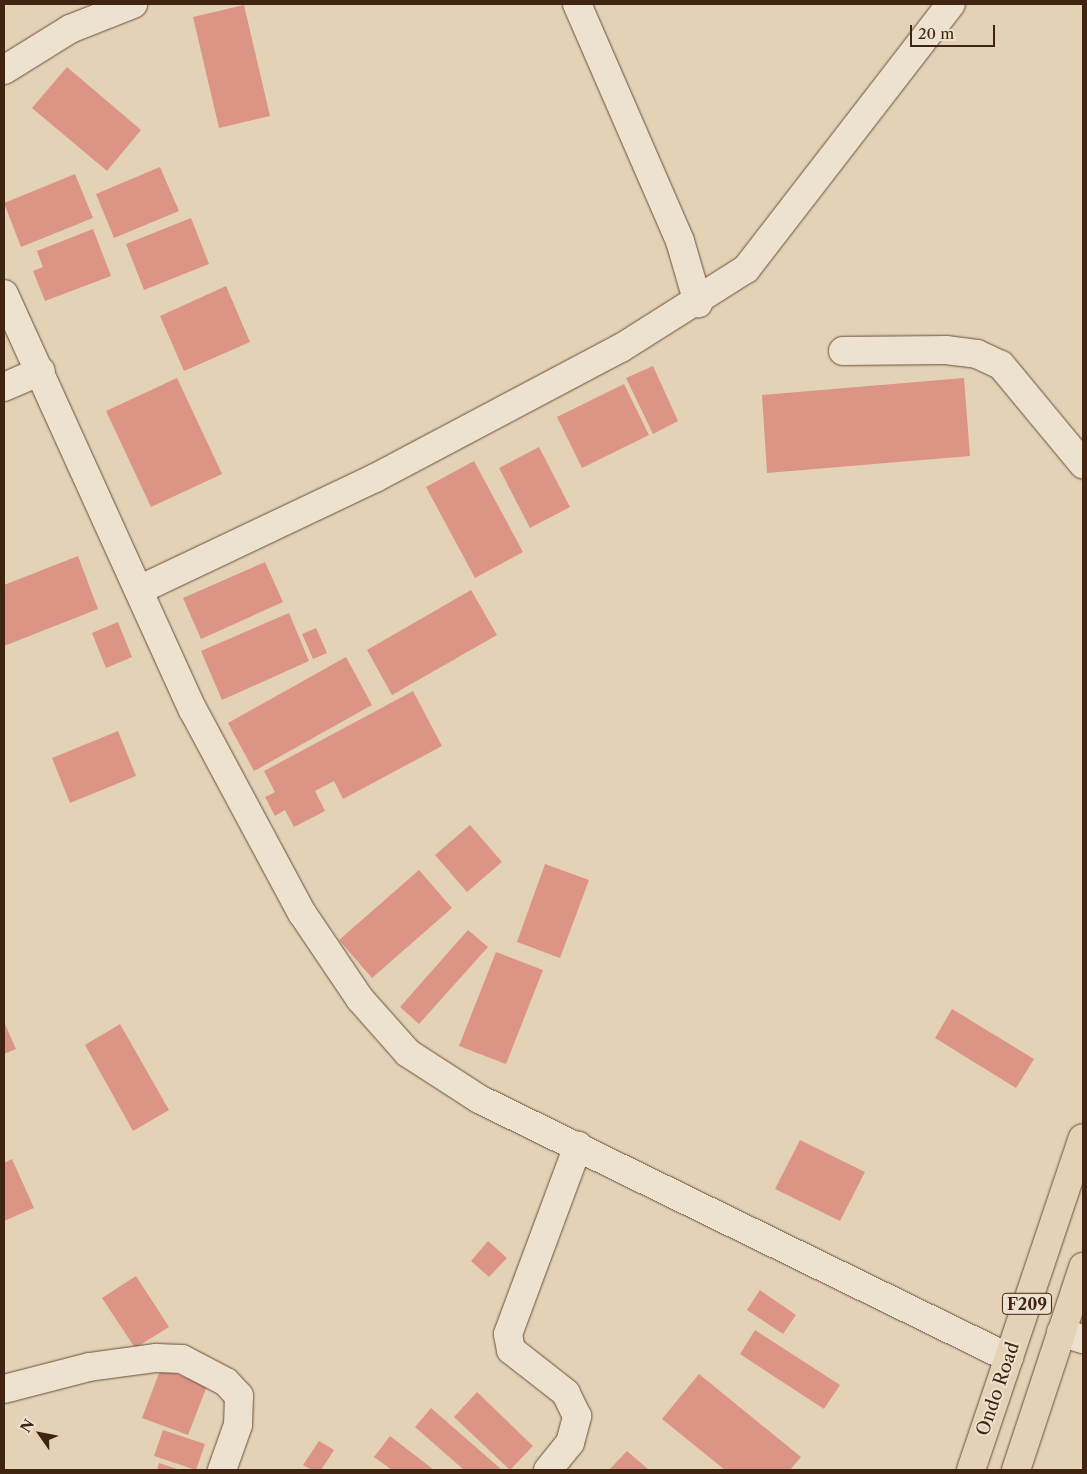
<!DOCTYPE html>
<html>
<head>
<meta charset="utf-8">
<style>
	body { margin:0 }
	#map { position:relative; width:1087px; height:1474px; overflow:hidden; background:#e4d2b6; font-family:"Libre Caslon Text",serif }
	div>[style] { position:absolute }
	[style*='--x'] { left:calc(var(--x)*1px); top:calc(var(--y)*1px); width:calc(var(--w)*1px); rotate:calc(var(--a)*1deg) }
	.building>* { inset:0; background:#dc9584 }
	.roads { filter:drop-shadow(0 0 1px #6a4f3a) drop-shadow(0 0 1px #6a4f3a) }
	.minor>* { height:28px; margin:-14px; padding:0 14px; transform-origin:14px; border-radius:14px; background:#ede2d0 }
	.major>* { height:28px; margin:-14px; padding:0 14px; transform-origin:14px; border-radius:14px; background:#e4d2b6 }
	span { translate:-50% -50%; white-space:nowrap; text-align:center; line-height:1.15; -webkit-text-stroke:4px #ede2d0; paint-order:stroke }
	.shield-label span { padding:1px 4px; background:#ede2d0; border:1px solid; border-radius:4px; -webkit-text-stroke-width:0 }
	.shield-label { font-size:16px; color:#412311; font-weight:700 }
	.street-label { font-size:18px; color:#412311 }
	.frame { position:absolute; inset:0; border:5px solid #412311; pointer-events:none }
	.north { position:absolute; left:15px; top:1409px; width:50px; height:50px; -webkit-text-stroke:4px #ede2d0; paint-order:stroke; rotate:303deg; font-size:14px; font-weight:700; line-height:20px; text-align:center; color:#412311 }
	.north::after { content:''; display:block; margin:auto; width:18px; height:22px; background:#412311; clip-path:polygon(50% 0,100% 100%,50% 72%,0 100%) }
	.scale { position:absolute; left:910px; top:25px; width:85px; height:22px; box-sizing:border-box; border:2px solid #412311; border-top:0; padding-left:6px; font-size:15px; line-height:18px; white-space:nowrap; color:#412311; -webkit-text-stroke:4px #ede2d0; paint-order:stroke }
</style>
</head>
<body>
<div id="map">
	<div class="building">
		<div style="clip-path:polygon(244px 5px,270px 116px,219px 128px,193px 17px)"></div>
		<div style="clip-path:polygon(67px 67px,141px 130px,107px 171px,32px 108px)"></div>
		<div style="clip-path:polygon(160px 167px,179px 211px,114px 238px,96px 194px)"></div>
		<div style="clip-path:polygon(75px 174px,93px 218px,21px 247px,4px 203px)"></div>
		<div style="clip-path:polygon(191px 218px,209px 264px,144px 290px,126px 244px)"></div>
		<div style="clip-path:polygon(93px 229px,111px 276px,45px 301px,33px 271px,43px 267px,37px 251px)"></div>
		<div style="clip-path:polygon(226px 286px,250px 342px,184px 371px,160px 316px)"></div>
		<div style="clip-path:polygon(653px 366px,678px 421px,653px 434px,626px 378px)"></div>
		<div style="clip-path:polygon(177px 378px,222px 474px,151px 507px,106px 411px)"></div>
		<div style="clip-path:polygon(964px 378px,970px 456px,767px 473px,762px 395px)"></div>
		<div style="clip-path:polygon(624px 384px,649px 435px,582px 468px,557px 417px)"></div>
		<div style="clip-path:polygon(539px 447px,570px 507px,530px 528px,499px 468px)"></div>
		<div style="clip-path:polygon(474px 461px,523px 552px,475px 578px,426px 487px)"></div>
		<div style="clip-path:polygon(78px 556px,98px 609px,4px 646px,4px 585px)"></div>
		<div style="clip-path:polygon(265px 562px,283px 602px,201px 639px,183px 598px)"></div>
		<div style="clip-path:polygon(471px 590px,497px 635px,392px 695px,367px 650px)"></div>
		<div style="clip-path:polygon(289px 613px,309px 661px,222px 700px,201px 651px)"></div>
		<div style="clip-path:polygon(118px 622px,132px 657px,106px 668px,92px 633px)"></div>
		<div style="clip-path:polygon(316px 628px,327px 653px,313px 659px,302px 634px)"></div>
		<div style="clip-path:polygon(346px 657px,372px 705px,254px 771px,228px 723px)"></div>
		<div style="clip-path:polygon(413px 691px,442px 746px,343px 799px,334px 781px,315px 791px,325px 811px,294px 827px,285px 810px,275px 816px,265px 797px,275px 792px,264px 771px)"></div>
		<div style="clip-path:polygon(118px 731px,136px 776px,70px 803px,52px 758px)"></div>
		<div style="clip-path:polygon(470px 825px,502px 862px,467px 892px,435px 855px)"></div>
		<div style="clip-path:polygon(545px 864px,589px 880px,560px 958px,517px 942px)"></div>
		<div style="clip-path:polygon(419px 870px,452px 908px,372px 978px,339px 940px)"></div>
		<div style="clip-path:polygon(468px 930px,488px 947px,419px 1024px,400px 1007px)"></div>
		<div style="clip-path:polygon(496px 952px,543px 970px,506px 1064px,459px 1046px)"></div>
		<div style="clip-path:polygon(952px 1009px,1034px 1059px,1016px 1088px,935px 1038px)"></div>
		<div style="clip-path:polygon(4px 1022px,16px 1049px,4px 1054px)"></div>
		<div style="clip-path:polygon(120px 1024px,169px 1110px,133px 1131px,85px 1045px)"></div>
		<div style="clip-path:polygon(800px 1140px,865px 1172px,840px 1221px,775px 1189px)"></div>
		<div style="clip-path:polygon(12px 1159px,34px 1208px,4px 1221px,4px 1163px)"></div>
		<div style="clip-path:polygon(488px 1241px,507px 1258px,489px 1277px,471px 1261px)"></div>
		<div style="clip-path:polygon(136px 1276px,169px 1327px,135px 1348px,102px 1298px)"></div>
		<div style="clip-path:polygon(760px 1290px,796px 1315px,783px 1334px,747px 1310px)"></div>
		<div style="clip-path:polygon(755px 1330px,840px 1385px,824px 1409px,740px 1354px)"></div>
		<div style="clip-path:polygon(161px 1368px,207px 1386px,188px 1435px,142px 1418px)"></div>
		<div style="clip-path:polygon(699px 1374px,801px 1457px,790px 1470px,725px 1470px,662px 1419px)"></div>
		<div style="clip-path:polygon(477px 1392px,533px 1446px,510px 1470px,454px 1417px)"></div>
		<div style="clip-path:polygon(431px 1408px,502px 1470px,464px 1470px,415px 1427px)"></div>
		<div style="clip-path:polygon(163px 1430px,205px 1444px,196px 1470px,154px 1456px)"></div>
		<div style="clip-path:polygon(390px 1436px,434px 1470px,392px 1470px,374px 1457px)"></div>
		<div style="clip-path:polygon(319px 1441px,334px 1450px,321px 1470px,312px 1470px,303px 1465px)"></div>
		<div style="clip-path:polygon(627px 1451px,649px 1470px,609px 1470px)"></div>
		<div style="clip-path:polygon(159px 1463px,180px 1470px,157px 1470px)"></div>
	</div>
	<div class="roads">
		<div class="minor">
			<div style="--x:577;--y:4;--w:258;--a:66.5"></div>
			<div style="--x:680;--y:241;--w:65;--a:73.8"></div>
			<div style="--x:4;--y:70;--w:78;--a:-31.8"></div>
			<div style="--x:70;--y:29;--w:68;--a:-21.6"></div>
			<div style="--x:4;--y:294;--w:457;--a:65.6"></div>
			<div style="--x:193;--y:710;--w:230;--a:61.8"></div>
			<div style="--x:302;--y:913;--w:104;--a:56"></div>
			<div style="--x:360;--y:999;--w:72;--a:48.4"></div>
			<div style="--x:408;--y:1053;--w:85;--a:32.9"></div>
			<div style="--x:479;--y:1099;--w:590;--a:26.04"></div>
			<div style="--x:843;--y:351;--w:103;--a:-0.6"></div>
			<div style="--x:946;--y:350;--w:31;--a:7"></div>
			<div style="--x:977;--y:354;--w:26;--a:25"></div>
			<div style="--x:1001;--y:365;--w:129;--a:50.4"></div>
			<div style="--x:4;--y:387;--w:40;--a:-23.4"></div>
			<div style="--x:139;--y:590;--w:261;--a:-25.4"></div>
			<div style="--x:375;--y:478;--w:278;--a:-27.9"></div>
			<div style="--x:621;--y:348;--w:148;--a:-32.3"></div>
			<div style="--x:746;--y:269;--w:335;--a:-52.3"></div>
			<div style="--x:1061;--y:1332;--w:23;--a:18"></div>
			<div style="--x:4;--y:1389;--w:88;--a:-14.5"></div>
			<div style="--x:89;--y:1367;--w:68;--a:-7.7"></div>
			<div style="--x:156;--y:1358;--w:26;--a:2"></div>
			<div style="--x:182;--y:1359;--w:50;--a:27.6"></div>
			<div style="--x:226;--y:1382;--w:19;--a:47"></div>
			<div style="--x:239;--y:1396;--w:29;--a:92"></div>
			<div style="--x:238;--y:1425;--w:48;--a:109.6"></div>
			<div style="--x:548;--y:1470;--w:35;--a:-51"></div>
			<div style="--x:570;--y:1443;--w:28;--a:-75"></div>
			<div style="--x:577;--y:1416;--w:25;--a:-116"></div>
			<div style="--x:566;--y:1393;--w:70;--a:-142"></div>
			<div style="--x:511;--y:1350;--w:16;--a:-101"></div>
			<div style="--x:508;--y:1334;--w:201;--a:-69.6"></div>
		</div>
		<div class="major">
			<div style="--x:971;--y:1470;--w:350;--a:-71.4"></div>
			<div style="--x:1016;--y:1470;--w:214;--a:-71.7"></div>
		</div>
	</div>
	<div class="shield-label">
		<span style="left:1027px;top:1304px">F209</span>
	</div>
	<div class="street-label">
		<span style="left:998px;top:1389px;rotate:-71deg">Ondo Road</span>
	</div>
	<div class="frame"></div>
	<div class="north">N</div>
	<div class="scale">20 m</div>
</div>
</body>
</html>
